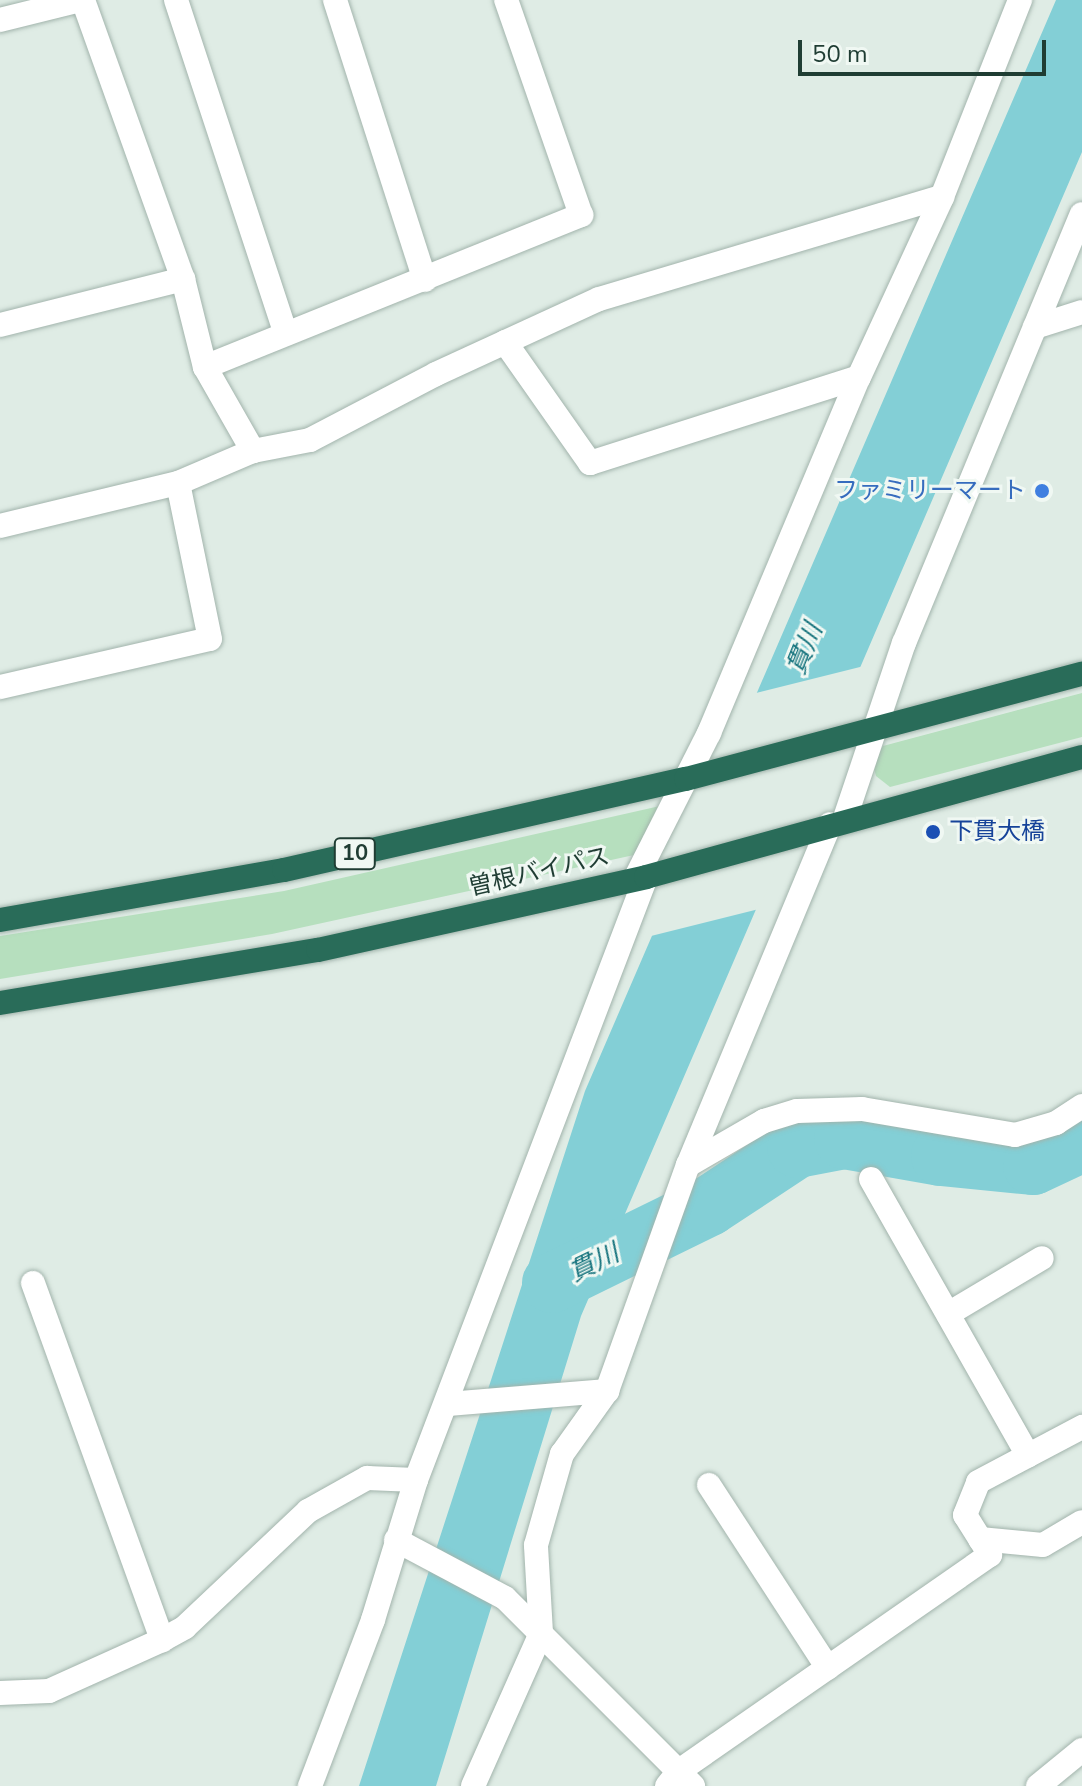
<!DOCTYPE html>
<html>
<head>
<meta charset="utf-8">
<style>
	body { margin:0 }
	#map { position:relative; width:1082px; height:1786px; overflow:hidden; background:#dfece5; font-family:"Nunito Sans","Noto Sans JP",sans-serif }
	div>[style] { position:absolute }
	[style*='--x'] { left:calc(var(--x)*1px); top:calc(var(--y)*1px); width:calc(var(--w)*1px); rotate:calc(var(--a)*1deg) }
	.green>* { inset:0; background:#b6dfbe }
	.water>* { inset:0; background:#83cfd6 }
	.pier>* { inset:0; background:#dfece5 }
	.river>* { height:60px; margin:-30px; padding:0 30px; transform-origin:30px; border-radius:30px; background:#83cfd6 }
	.roads { filter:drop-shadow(0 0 2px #a2b4ac) drop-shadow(0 0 2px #a2b4ac) }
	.minor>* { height:24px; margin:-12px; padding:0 12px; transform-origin:12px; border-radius:12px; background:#fff }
	.highway>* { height:24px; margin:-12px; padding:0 12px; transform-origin:12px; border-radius:12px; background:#296c59 }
	.dots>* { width:22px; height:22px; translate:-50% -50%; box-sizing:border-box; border:4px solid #f0f8f3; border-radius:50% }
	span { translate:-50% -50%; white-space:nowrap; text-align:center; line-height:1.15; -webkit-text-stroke:6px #f0f8f3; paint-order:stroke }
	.shield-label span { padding:2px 6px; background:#f0f8f3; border:2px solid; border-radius:6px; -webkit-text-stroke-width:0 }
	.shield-label { font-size:22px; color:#1f3d33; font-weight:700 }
	.shop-label { font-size:24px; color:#366cbe }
	.right { translate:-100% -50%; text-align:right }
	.transit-label { font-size:24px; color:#164399 }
	.left { translate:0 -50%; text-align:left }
	.street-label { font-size:24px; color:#1f3d33 }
	.water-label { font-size:26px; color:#15737d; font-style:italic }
	.scale { position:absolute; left:798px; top:40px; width:248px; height:36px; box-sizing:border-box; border:4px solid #1f3d33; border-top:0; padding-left:10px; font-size:24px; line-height:28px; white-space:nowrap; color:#1f3d33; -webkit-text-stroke:6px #f0f8f3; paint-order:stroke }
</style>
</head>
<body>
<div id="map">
	<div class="green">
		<div style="clip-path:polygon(1082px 693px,1082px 737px,890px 787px,876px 776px,872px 761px,883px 746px)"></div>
		<div style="clip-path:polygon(660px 806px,634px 855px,272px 934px,0 979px,0 936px,284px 891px)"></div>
	</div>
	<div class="water">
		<div style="clip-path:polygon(1056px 0,1082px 0,1082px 152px,581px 1316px,436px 1786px,359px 1786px,585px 1091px)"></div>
	</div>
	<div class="pier">
		<div style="clip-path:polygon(864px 666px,759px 909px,647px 937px,752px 694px)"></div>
	</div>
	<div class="river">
		<div style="--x:552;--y:1283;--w:175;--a:-26.1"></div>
		<div style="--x:709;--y:1206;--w:105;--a:-33.4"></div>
		<div style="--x:797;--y:1148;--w:48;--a:-10.8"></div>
		<div style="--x:844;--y:1139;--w:98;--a:9.9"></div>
		<div style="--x:941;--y:1156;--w:92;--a:5.6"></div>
		<div style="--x:1033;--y:1165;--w:54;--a:-25.1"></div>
	</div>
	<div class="roads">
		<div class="minor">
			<div style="--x:83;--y:0;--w:296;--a:70.3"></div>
			<div style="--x:183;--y:279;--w:91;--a:76"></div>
			<div style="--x:205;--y:367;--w:97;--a:60.3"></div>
			<div style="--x:176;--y:0;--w:349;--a:71.8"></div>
			<div style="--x:335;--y:0;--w:294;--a:72.2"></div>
			<div style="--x:0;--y:20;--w:83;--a:-13.9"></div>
			<div style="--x:0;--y:325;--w:189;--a:-14.1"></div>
			<div style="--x:1035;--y:327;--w:49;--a:-17.7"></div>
			<div style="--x:505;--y:342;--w:148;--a:54.9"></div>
			<div style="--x:590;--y:463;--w:282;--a:-17.7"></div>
			<div style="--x:205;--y:367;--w:406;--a:-22"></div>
			<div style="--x:581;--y:215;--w:228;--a:-109.2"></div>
			<div style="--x:0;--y:526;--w:183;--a:-13.6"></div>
			<div style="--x:0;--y:687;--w:215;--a:-12.9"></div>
			<div style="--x:210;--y:639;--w:159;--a:-101.6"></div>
			<div style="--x:178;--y:483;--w:82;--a:-23.1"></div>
			<div style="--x:253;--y:451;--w:58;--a:-10.9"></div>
			<div style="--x:310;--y:440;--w:142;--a:-27.6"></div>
			<div style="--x:436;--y:374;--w:179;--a:-24.7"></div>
			<div style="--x:599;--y:299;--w:358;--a:-16.6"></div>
			<div style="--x:844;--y:821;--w:188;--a:-71.4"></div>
			<div style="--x:904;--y:643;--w:464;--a:-67.5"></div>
			<div style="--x:635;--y:879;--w:164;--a:-63.1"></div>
			<div style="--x:709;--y:733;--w:386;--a:-67.2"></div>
			<div style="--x:859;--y:377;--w:198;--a:-65.2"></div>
			<div style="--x:942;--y:197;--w:212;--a:-68.4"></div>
			<div style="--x:688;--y:1165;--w:88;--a:-30.1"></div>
			<div style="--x:764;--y:1121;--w:34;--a:-17"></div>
			<div style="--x:797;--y:1111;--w:65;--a:-1.8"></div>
			<div style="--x:862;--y:1109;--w:155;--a:9.6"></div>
			<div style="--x:1015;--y:1135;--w:43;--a:-16.3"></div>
			<div style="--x:1056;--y:1123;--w:31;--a:-33"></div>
			<div style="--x:871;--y:1179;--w:318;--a:60.4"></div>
			<div style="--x:33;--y:1283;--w:380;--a:70.1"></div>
			<div style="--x:948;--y:1314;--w:109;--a:-30.8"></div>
			<div style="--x:448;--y:1404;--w:160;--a:-4.7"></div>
			<div style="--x:416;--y:1480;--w:645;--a:-69.12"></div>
			<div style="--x:709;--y:1485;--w:218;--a:57"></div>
			<div style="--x:980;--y:1539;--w:63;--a:5.4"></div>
			<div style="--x:1043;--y:1545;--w:45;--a:-30.5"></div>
			<div style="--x:396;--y:1540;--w:123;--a:28"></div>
			<div style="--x:505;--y:1598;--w:266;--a:45"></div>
			<div style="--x:0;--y:1693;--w:49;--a:-2.3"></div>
			<div style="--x:49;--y:1691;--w:124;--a:-24.3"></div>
			<div style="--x:162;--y:1640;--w:26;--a:-29"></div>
			<div style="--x:185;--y:1627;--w:169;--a:-43.3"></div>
			<div style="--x:308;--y:1511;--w:68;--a:-29.2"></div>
			<div style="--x:367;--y:1478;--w:49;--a:2.3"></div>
			<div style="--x:416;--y:1480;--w:146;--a:107.1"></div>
			<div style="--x:373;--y:1620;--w:178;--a:110.8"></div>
			<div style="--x:473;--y:1786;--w:167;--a:-66"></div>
			<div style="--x:541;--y:1633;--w:88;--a:-93.3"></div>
			<div style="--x:536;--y:1545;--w:95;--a:-74.1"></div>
			<div style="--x:562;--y:1454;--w:77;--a:-54.5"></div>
			<div style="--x:607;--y:1391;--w:240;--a:-70.3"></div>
			<div style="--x:688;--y:1165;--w:369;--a:-67.4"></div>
			<div style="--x:667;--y:1786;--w:19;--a:-51"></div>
			<div style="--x:679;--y:1771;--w:379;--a:-34.8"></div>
			<div style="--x:990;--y:1555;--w:47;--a:-122"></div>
			<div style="--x:965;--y:1515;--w:35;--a:-68"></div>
			<div style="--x:978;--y:1482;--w:118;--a:-27.9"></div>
			<div style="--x:1038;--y:1786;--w:57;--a:-39.3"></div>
		</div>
		<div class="highway">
			<div style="--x:0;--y:920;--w:288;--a:-10"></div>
			<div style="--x:284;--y:870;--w:412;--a:-12.8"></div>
			<div style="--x:686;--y:779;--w:410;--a:-14.9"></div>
			<div style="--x:0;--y:1003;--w:322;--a:-9.5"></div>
			<div style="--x:318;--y:950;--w:336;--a:-12.5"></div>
			<div style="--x:646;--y:877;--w:452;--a:-15.4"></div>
		</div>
	</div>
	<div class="dots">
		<div style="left:1042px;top:491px;background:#3f7fe0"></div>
		<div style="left:933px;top:832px;background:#1a4fb4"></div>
	</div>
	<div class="shield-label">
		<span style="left:355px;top:854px">10</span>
	</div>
	<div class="shop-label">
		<span class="right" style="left:1026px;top:491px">ファミリーマート</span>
	</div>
	<div class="transit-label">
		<span class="left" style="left:949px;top:832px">下貫大橋</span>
	</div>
	<div class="street-label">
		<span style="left:539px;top:872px;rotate:-13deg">曽根バイパス</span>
	</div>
	<div class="water-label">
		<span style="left:805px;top:649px;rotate:-68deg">貫川</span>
		<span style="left:594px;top:1263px;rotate:-26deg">貫川</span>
	</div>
	<div class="scale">50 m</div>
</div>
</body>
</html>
